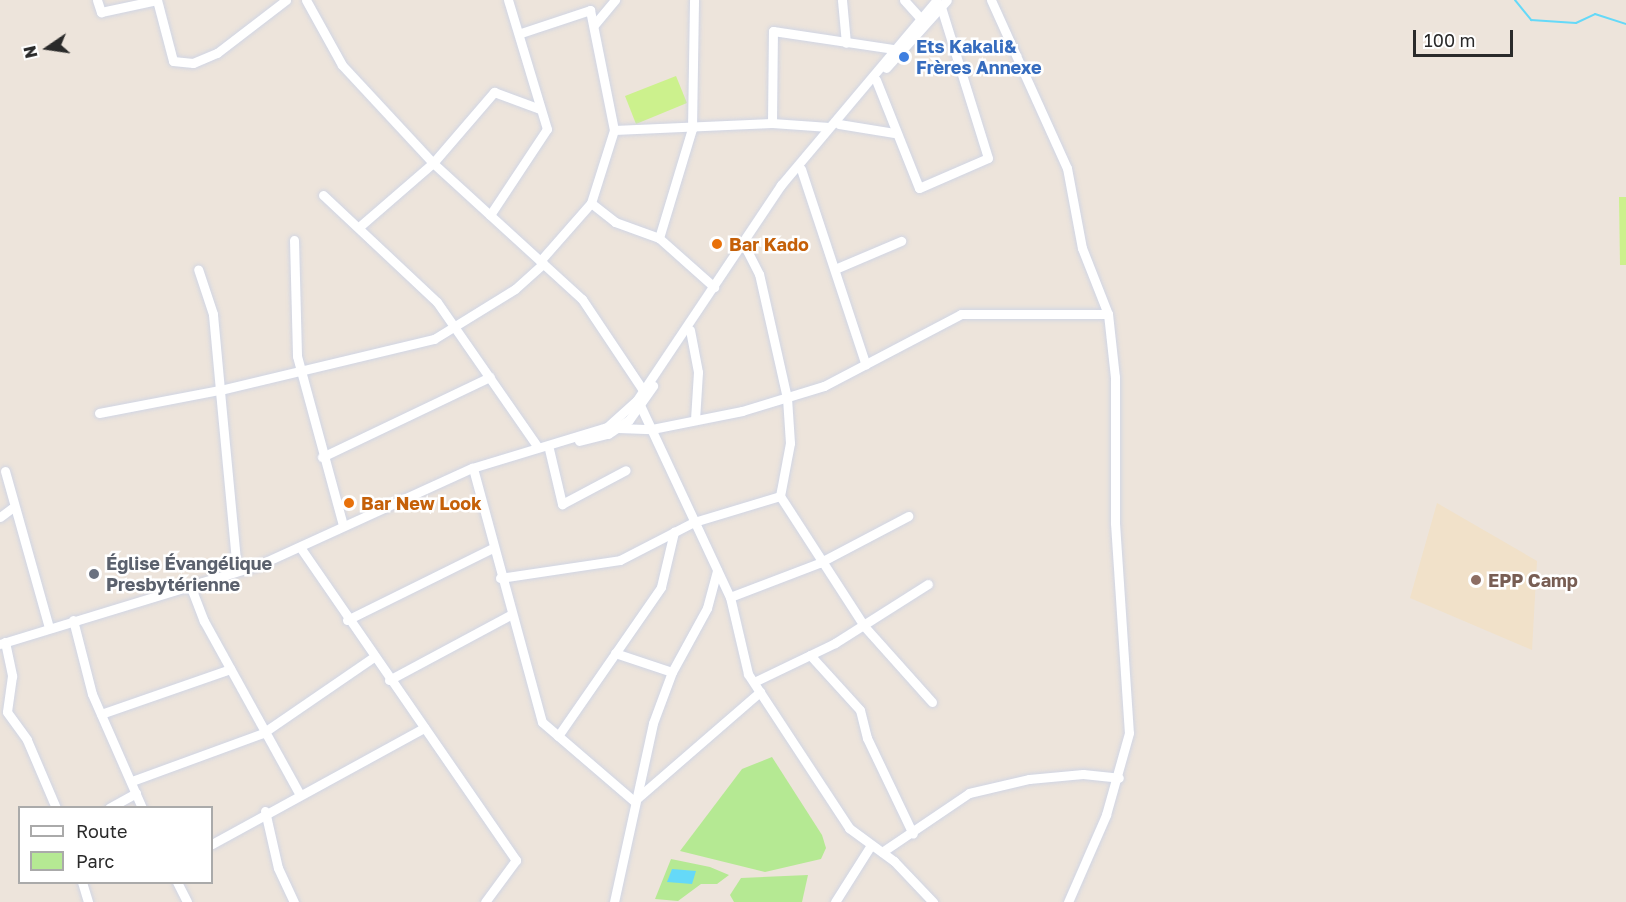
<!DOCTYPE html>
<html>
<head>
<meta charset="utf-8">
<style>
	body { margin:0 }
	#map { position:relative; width:1626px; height:902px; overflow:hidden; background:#ede4db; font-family:"Golos Text",sans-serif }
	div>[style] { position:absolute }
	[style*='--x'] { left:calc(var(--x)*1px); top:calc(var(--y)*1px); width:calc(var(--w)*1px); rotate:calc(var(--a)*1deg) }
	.education>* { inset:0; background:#f1e1c9 }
	.green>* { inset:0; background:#b5e993 }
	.pitch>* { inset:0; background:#ccf18d }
	.water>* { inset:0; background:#65d9f8 }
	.stream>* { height:2px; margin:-1px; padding:0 1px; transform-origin:1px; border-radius:1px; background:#65d9f8 }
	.roads { filter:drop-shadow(0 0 2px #d0d5e4) drop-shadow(0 0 2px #d0d5e4) }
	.minor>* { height:9px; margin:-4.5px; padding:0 4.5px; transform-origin:4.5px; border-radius:4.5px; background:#fff }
	.dots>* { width:16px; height:16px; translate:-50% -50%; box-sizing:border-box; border:3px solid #fff; border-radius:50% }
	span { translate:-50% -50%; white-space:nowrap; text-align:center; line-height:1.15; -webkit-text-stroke:5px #fff; paint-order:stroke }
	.shop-label { font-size:18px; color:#366cbe; font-weight:700 }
	.left { translate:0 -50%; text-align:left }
	.food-label { font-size:18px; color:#c56008; font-weight:700 }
	.worship-label { font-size:18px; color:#5b616d; font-weight:700 }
	.education-label { font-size:18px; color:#785e54; font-weight:700 }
	.legend { position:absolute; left:18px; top:806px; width:195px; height:78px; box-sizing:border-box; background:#fff; border:2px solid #aaa; margin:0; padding:8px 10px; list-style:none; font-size:18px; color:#2a2a2a }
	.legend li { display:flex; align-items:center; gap:12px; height:30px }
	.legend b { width:30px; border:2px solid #aaa }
	.north { position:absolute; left:18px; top:18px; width:60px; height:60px; -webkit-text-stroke:4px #fff; paint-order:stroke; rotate:257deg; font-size:16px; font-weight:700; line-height:24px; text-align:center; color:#2a2a2a }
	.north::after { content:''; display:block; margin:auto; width:21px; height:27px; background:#2a2a2a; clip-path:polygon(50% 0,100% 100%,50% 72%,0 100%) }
	.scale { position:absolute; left:1413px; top:30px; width:100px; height:27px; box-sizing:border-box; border:3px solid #2a2a2a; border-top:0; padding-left:8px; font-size:18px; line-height:21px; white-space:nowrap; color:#2a2a2a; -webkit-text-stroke:4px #fff; paint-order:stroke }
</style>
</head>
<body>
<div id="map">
	<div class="education">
		<div style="clip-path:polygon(1437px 503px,1537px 561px,1532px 650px,1410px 598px)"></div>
	</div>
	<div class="green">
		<div style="clip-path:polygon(772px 757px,822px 835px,826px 848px,821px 859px,765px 872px,680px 851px,742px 769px)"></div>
		<div style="clip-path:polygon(671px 859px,710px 867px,729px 875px,717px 884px,701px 884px,678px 901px,655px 899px)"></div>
		<div style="clip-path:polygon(808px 875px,802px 902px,734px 902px,730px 895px,741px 878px)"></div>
	</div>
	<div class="pitch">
		<div style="clip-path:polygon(676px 76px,687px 103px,636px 124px,625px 96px)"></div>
		<div style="clip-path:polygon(1619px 197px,1626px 197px,1626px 265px,1620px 265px)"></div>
	</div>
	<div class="water">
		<div style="clip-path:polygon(672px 869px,696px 871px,692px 884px,667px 882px)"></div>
	</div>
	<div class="stream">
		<div style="--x:1515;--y:0;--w:26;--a:51"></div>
		<div style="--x:1531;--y:20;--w:45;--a:3.8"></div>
		<div style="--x:1576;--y:23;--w:21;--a:-25"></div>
		<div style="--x:1595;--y:14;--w:33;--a:18"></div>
	</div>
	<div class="roads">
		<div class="minor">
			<div style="--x:97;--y:0;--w:13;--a:72"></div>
			<div style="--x:101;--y:12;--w:57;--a:-12.1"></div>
			<div style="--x:157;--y:0;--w:63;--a:75.3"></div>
			<div style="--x:173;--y:61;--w:20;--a:6"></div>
			<div style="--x:193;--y:63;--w:26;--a:-23"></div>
			<div style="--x:217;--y:53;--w:87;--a:-37.5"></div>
			<div style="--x:306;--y:0;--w:74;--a:61"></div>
			<div style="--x:342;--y:65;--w:134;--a:47.1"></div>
			<div style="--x:433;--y:163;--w:202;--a:42.4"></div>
			<div style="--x:582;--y:299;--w:110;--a:56.2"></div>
			<div style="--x:842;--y:0;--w:43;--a:84.7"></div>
			<div style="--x:904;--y:0;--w:25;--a:48"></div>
			<div style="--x:991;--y:0;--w:184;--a:65.7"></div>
			<div style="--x:1067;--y:168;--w:81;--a:79.4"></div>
			<div style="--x:1082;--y:248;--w:71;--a:68.5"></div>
			<div style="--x:1108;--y:314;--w:63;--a:83.7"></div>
			<div style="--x:1115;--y:377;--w:146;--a:90"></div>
			<div style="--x:1115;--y:523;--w:210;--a:86.2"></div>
			<div style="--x:1129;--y:733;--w:85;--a:105.7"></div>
			<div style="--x:1106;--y:815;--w:95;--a:113.6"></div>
			<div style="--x:594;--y:25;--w:33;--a:-50"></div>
			<div style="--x:521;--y:33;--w:73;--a:-18.4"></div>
			<div style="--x:590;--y:10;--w:122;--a:78.7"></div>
			<div style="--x:614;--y:130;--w:77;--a:107.5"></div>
			<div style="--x:591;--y:203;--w:77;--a:131.3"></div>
			<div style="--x:886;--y:68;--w:91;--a:-48.1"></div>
			<div style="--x:876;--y:80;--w:116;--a:68.3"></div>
			<div style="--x:919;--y:188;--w:75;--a:-23.5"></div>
			<div style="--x:988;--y:158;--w:158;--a:-107.3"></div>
			<div style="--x:772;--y:123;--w:92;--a:-89.4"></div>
			<div style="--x:773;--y:31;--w:121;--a:8.5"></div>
			<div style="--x:839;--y:124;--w:56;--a:9.3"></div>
			<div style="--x:614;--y:130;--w:158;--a:-2.5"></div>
			<div style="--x:772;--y:123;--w:57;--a:4"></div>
			<div style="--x:801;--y:169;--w:206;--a:71.7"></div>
			<div style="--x:323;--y:195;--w:156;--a:43.2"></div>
			<div style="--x:437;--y:302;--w:175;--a:55.2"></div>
			<div style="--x:591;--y:203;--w:31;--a:38"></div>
			<div style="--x:615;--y:222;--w:47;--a:20"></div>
			<div style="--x:659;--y:238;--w:74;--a:41.7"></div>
			<div style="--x:490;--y:215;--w:103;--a:-56.5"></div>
			<div style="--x:547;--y:129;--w:135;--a:-106.8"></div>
			<div style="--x:359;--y:227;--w:98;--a:-40.9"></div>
			<div style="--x:433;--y:163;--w:94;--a:-49.3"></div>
			<div style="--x:494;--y:92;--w:49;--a:20.3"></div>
			<div style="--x:659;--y:238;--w:114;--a:-73.2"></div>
			<div style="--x:692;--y:129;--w:129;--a:-89.1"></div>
			<div style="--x:294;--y:240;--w:116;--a:88.5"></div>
			<div style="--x:297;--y:356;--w:175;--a:74.8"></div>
			<div style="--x:835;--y:269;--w:72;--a:-23"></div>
			<div style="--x:690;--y:330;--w:43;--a:79.2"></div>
			<div style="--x:698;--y:372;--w:48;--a:93.6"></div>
			<div style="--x:639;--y:403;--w:214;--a:64.9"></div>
			<div style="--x:730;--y:597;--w:79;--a:76.8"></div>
			<div style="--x:748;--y:674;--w:184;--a:56.7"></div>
			<div style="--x:849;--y:828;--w:56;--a:36.3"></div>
			<div style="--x:894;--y:861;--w:57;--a:46.4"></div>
			<div style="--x:99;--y:413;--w:123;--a:-10.8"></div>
			<div style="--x:220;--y:390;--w:76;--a:-95.3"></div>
			<div style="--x:213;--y:314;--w:47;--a:-108.4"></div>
			<div style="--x:618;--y:428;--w:34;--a:2"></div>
			<div style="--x:652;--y:429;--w:92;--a:-11.3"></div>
			<div style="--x:742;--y:411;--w:86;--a:-17"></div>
			<div style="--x:824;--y:386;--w:155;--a:-27.7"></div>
			<div style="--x:961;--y:314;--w:147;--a:0"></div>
			<div style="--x:579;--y:441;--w:30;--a:-14"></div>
			<div style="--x:608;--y:434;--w:25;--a:-34"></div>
			<div style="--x:629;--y:420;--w:42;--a:-54.8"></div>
			<div style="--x:549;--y:449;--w:57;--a:76.7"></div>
			<div style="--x:562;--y:504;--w:72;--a:-28"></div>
			<div style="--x:322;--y:457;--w:186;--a:-25.5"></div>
			<div style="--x:5;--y:471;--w:163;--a:74.3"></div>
			<div style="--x:474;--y:472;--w:259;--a:74.8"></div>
			<div style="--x:542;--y:722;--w:121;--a:40.7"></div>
			<div style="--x:634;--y:801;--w:167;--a:-40.9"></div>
			<div style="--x:780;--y:496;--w:155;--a:57.1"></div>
			<div style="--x:864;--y:626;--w:102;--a:48.2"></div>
			<div style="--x:0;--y:517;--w:15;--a:-37"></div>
			<div style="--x:302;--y:550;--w:377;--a:55.4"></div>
			<div style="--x:516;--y:860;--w:52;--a:126.4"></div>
			<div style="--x:237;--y:571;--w:182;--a:-95.4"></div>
			<div style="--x:220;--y:390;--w:220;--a:-13.4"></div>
			<div style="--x:434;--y:339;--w:95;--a:-31.7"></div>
			<div style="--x:515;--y:289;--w:38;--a:-42"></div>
			<div style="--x:500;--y:578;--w:121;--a:-8.5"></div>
			<div style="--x:620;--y:560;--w:83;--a:-27.2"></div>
			<div style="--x:694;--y:522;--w:90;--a:-16.8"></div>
			<div style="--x:780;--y:496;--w:54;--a:-79.3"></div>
			<div style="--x:790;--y:443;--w:45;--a:-93.8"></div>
			<div style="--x:787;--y:398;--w:127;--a:-102.7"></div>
			<div style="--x:759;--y:274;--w:27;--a:-117"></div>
			<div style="--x:190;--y:585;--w:39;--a:69"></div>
			<div style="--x:204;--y:621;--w:196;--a:61.1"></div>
			<div style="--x:730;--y:597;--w:95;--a:-20.9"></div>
			<div style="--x:819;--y:563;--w:101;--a:-27.8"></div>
			<div style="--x:73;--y:620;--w:76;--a:75.6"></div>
			<div style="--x:92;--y:694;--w:124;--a:66.3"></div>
			<div style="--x:347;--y:620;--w:163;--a:-26.3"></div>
			<div style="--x:5;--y:642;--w:35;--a:78"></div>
			<div style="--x:12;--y:676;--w:36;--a:98"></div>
			<div style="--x:7;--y:712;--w:34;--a:54"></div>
			<div style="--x:27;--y:740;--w:74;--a:66.9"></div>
			<div style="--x:0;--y:644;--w:273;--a:-17"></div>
			<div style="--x:261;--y:564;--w:232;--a:-24.5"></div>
			<div style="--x:472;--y:468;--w:141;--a:-16.9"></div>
			<div style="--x:607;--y:427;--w:40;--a:-42"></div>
			<div style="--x:637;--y:400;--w:259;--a:-56.2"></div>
			<div style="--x:781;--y:185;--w:242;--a:-49.9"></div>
			<div style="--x:615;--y:653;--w:60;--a:18.4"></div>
			<div style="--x:810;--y:655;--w:74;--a:47.7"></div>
			<div style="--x:860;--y:710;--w:29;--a:76"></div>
			<div style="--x:867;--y:738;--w:106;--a:64.4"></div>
			<div style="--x:389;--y:680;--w:137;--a:-28.2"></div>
			<div style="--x:754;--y:682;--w:90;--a:-25.7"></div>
			<div style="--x:835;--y:643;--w:110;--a:-32.4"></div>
			<div style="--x:101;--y:714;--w:137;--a:-19.2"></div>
			<div style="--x:558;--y:736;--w:181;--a:-55.3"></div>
			<div style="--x:661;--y:587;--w:57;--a:-76.7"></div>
			<div style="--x:132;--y:781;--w:140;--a:-20.1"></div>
			<div style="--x:263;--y:733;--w:132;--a:-34.5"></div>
			<div style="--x:109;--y:808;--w:31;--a:-29"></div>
			<div style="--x:265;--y:811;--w:58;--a:77.2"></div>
			<div style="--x:278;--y:868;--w:38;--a:65"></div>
			<div style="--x:212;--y:844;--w:242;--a:-28.7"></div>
			<div style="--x:882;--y:852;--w:105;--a:-34.1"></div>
			<div style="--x:969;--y:793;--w:62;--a:-13.1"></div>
			<div style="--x:1029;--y:779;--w:54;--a:-5.3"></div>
			<div style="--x:1083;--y:774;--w:36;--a:6"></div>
			<div style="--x:82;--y:882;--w:21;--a:73"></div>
			<div style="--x:177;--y:882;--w:22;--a:63"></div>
			<div style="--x:614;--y:902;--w:183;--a:-77.7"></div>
			<div style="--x:653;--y:723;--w:54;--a:-69.6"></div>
			<div style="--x:672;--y:672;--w:73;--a:-61.3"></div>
			<div style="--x:707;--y:608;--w:39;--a:-75"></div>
			<div style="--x:835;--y:902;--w:67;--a:-57.7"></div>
		</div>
	</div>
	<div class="dots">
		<div style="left:904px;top:57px;background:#3f7fe0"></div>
		<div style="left:717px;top:244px;background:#e8710a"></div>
		<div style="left:349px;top:503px;background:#e8710a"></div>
		<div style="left:94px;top:574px;background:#6b7280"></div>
		<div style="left:1476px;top:580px;background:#8d6e63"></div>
	</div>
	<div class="shop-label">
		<span class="left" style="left:916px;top:57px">Ets Kakali&amp;<br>Frères Annexe</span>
	</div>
	<div class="food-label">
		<span class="left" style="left:729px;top:244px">Bar Kado</span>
		<span class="left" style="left:361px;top:503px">Bar New Look</span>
	</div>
	<div class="worship-label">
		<span class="left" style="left:106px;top:574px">Église Évangélique<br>Presbytérienne</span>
	</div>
	<div class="education-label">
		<span class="left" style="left:1488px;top:580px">EPP Camp</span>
	</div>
	<ul class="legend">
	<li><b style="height:8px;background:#fff"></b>Route</li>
	<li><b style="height:16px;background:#b5e993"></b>Parc</li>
	</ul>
	<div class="north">N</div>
	<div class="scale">100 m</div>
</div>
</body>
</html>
